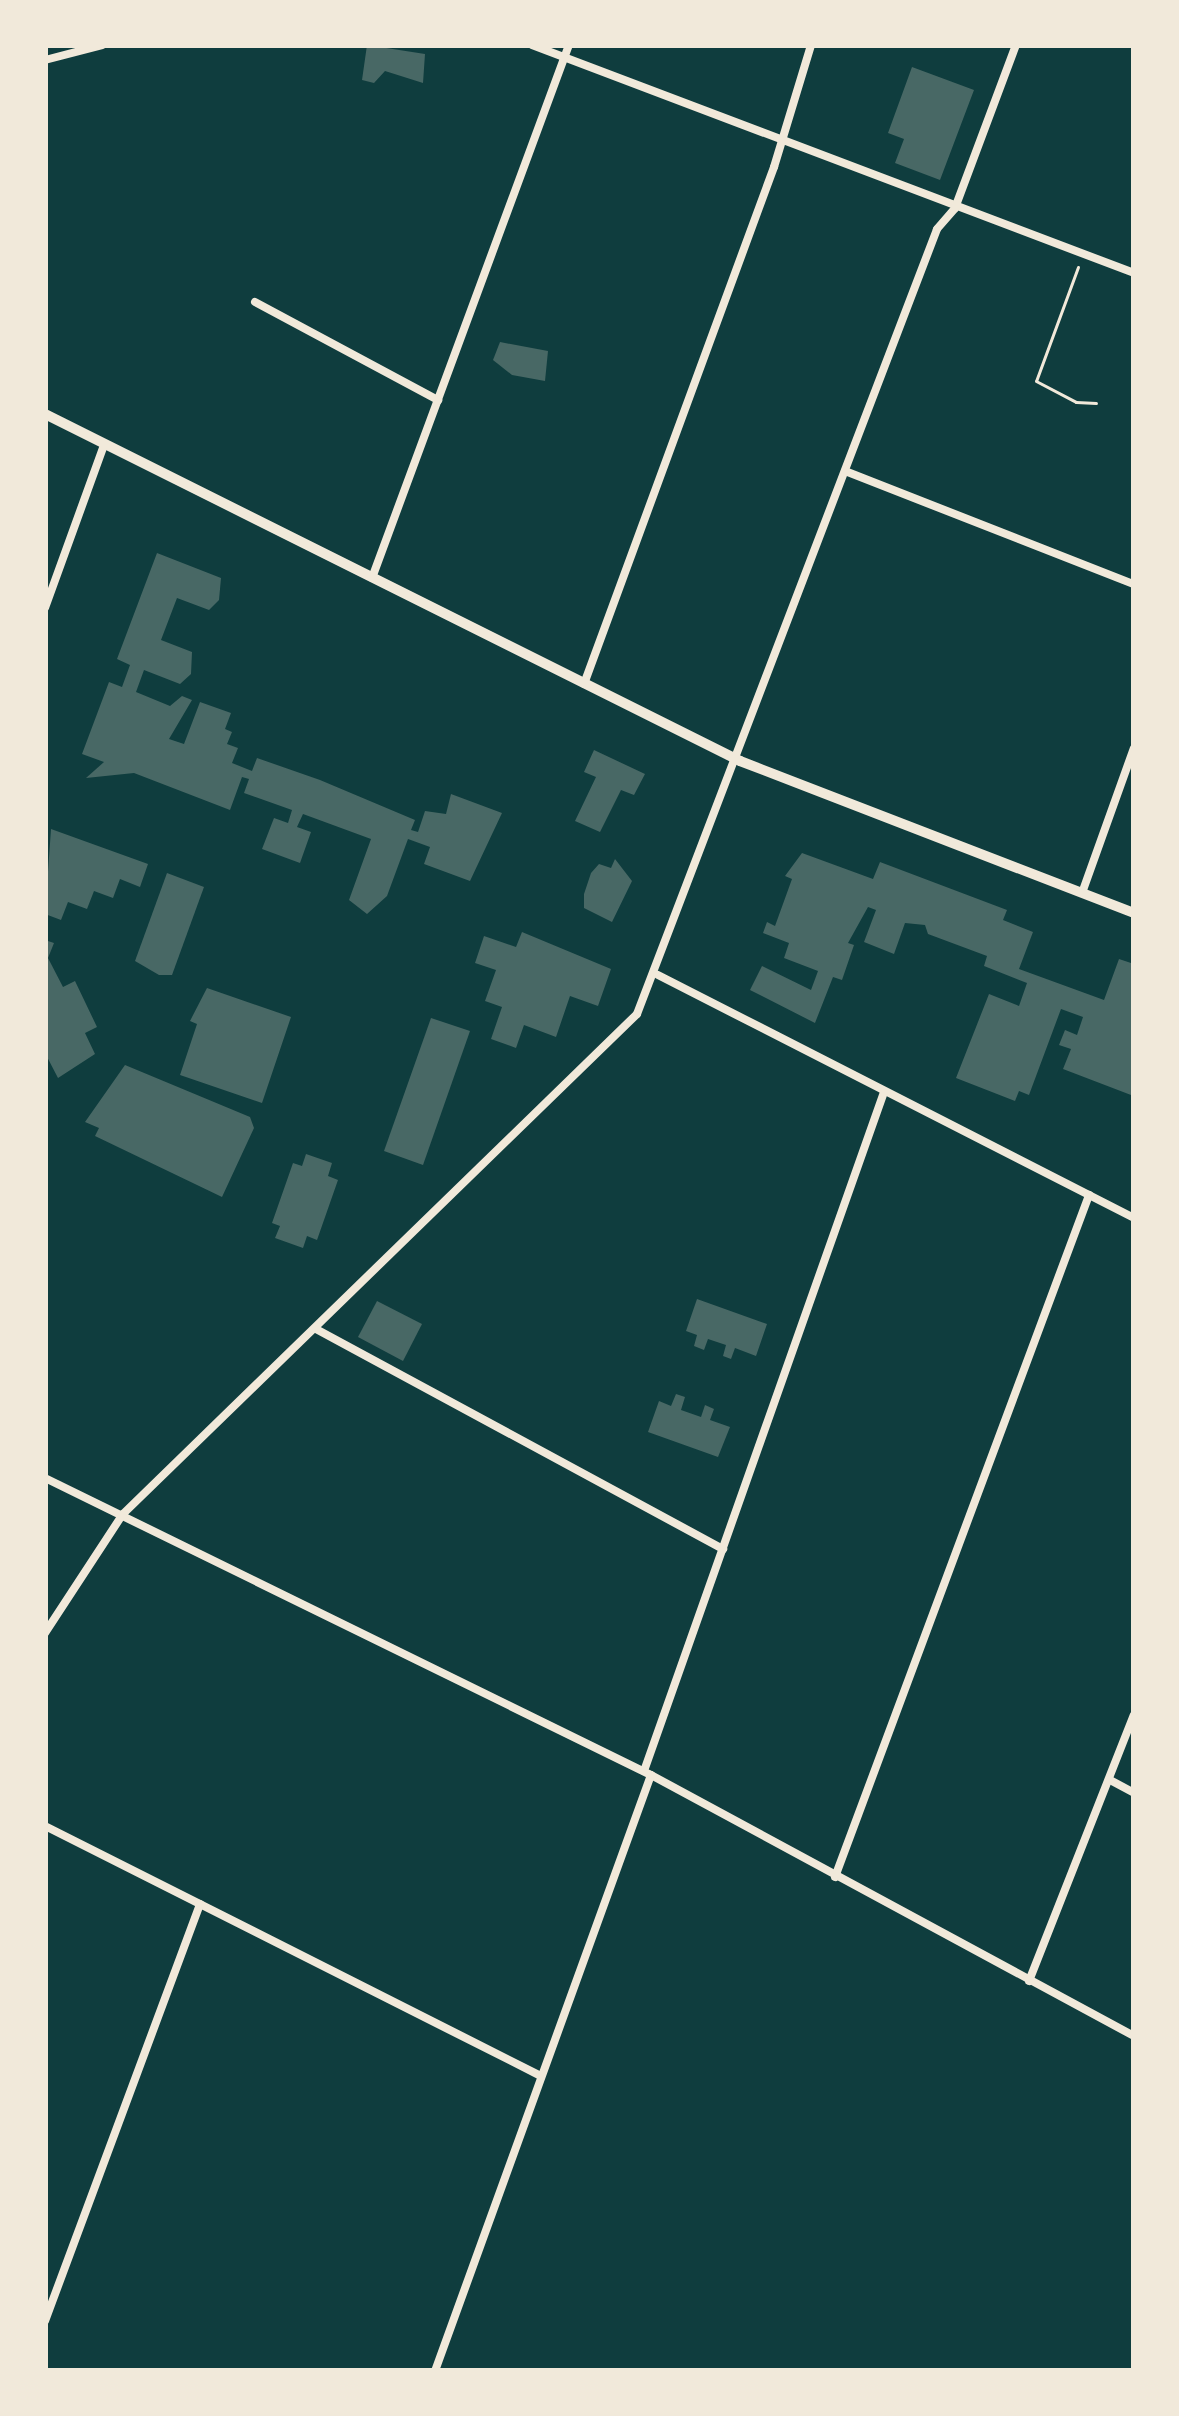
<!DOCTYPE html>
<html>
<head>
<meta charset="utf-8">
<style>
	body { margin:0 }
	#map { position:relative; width:1179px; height:2416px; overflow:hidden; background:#0f3d3e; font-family:"Archivo Narrow",sans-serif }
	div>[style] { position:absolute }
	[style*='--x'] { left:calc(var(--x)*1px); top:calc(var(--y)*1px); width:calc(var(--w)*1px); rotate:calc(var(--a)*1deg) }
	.building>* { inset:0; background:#486865 }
	.path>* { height:3px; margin:-1.5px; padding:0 1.5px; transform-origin:1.5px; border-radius:1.5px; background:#f1e9da }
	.minor>* { height:8px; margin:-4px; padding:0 4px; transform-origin:4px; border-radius:4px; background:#f1e9da }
	.tertiary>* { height:10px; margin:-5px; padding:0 5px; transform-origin:5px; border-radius:5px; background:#f1e9da }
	span { translate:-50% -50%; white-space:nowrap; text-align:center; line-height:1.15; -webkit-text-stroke:12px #f1e9da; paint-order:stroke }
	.frame { position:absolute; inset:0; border:48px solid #f1e9da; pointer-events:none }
</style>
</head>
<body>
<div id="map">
	<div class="building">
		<div style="clip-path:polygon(367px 45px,425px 54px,423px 83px,385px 71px,374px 83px,362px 80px)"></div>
		<div style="clip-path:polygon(912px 67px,974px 90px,940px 180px,895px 163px,904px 139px,888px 133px)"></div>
		<div style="clip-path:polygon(500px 342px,548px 351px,545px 381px,512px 375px,493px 360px)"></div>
		<div style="clip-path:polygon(157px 553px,221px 578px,219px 600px,209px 610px,177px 598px,161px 640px,192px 652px,191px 674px,180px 684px,144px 670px,136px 692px,170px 706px,182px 696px,192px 700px,169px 739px,184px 744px,200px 702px,231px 713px,225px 729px,232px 732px,227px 744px,238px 748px,232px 763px,252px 771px,257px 758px,320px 780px,415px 820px,411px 830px,418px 832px,425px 811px,446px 814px,451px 794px,502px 813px,470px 881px,424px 864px,430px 847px,408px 839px,387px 896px,367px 914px,349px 900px,371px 839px,303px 814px,297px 827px,311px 832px,300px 863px,262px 849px,274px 818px,288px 823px,292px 810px,244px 793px,249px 779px,242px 777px,230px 810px,134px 773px,86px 778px,104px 762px,82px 754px,109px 682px,122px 687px,130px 665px,117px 659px)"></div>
		<div style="clip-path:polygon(594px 750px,645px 774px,634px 795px,621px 790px,600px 832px,575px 821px,596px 777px,584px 772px)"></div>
		<div style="clip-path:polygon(51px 829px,148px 864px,140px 887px,120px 879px,113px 898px,94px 891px,87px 909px,68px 902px,61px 920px,45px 914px)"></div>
		<div style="clip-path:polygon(802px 853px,873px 879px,880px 862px,1007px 910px,1003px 920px,1033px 932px,1019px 969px,1104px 1000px,1119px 959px,1134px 964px,1131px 1095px,1063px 1069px,1071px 1049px,1059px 1045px,1065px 1030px,1077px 1035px,1083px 1017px,1061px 1009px,1029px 1095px,1019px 1091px,1015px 1101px,956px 1078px,989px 994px,1019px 1006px,1027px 983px,984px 966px,987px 956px,928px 934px,925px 925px,905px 923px,894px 954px,864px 942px,876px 910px,868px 907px,848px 943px,854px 945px,842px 980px,833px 977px,815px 1023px,750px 990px,762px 966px,811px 990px,818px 971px,784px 958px,789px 943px,763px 933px,767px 922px,775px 926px,792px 879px,785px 876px)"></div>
		<div style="clip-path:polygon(615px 859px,632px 881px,612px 922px,584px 908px,584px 894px,591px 873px,599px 864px,611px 868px)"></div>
		<div style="clip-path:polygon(167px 873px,204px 887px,172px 975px,159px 975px,135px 961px)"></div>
		<div style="clip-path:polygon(522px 932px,611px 969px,598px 1006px,570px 996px,556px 1037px,524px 1025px,516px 1048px,491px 1039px,502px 1007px,485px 1001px,496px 970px,475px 963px,484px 936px,516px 947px)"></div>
		<div style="clip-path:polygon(45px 940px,54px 943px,48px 958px,63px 987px,75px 981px,97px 1027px,85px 1033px,95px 1054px,58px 1078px,45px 1053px)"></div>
		<div style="clip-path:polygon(207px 988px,291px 1017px,262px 1103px,180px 1075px,197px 1024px,190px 1021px)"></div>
		<div style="clip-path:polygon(431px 1018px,470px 1031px,423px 1165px,384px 1151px)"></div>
		<div style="clip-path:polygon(125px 1065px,250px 1117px,254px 1128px,222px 1197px,95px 1136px,99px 1128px,85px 1122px)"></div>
		<div style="clip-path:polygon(306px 1154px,332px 1163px,328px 1176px,338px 1180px,317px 1240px,307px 1236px,303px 1248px,275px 1238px,280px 1226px,272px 1223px,293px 1163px,302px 1166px)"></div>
		<div style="clip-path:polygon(697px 1299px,767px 1324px,756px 1356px,735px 1348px,731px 1359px,723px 1356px,726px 1345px,708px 1339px,704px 1350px,694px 1346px,697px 1335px,686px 1331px)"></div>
		<div style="clip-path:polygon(377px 1301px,422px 1324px,403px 1361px,358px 1337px)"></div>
		<div style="clip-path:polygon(676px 1394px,685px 1397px,681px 1410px,701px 1417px,705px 1405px,714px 1409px,710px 1420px,730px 1427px,718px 1457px,648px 1432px,659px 1401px,671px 1406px)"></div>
	</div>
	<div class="path">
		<div style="--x:1078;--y:267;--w:121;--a:110.2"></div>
		<div style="--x:1036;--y:381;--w:45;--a:27.7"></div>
		<div style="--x:1076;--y:402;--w:20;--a:3"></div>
	</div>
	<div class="minor">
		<div style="--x:532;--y:45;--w:644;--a:20.74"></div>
		<div style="--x:45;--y:60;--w:59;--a:-14.7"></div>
		<div style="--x:255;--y:302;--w:208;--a:28.2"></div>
		<div style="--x:845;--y:471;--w:310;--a:21.4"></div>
		<div style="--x:372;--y:578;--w:568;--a:-69.72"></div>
		<div style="--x:45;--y:608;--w:173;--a:-70.1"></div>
		<div style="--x:584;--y:684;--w:551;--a:-69.82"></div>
		<div style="--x:774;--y:167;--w:127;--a:-73.1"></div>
		<div style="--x:1082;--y:893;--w:154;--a:-70.3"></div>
		<div style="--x:658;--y:975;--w:534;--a:27.04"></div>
		<div style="--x:316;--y:1329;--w:463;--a:28.4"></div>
		<div style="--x:45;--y:1478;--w:675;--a:26.11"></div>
		<div style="--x:651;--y:1775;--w:549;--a:28.39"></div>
		<div style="--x:45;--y:1633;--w:142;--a:-56.8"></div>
		<div style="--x:123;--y:1514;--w:717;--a:-44.21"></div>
		<div style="--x:637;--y:1014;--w:840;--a:-69.08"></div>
		<div style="--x:937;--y:229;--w:28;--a:-49"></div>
		<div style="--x:955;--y:208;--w:174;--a:-69.5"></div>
		<div style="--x:644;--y:1771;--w:720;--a:-70.53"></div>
		<div style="--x:1110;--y:1780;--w:27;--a:28"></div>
		<div style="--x:45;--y:1826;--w:555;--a:26.75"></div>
		<div style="--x:835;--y:1877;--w:728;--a:-69.57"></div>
		<div style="--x:1029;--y:1981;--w:286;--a:-68.5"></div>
		<div style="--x:45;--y:2321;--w:445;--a:-69.6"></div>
		<div style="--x:435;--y:2371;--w:634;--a:-70.08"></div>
	</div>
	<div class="tertiary">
		<div style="--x:45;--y:414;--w:777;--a:26.53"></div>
		<div style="--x:740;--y:761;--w:422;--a:21.1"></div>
	</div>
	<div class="frame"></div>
</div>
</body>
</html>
